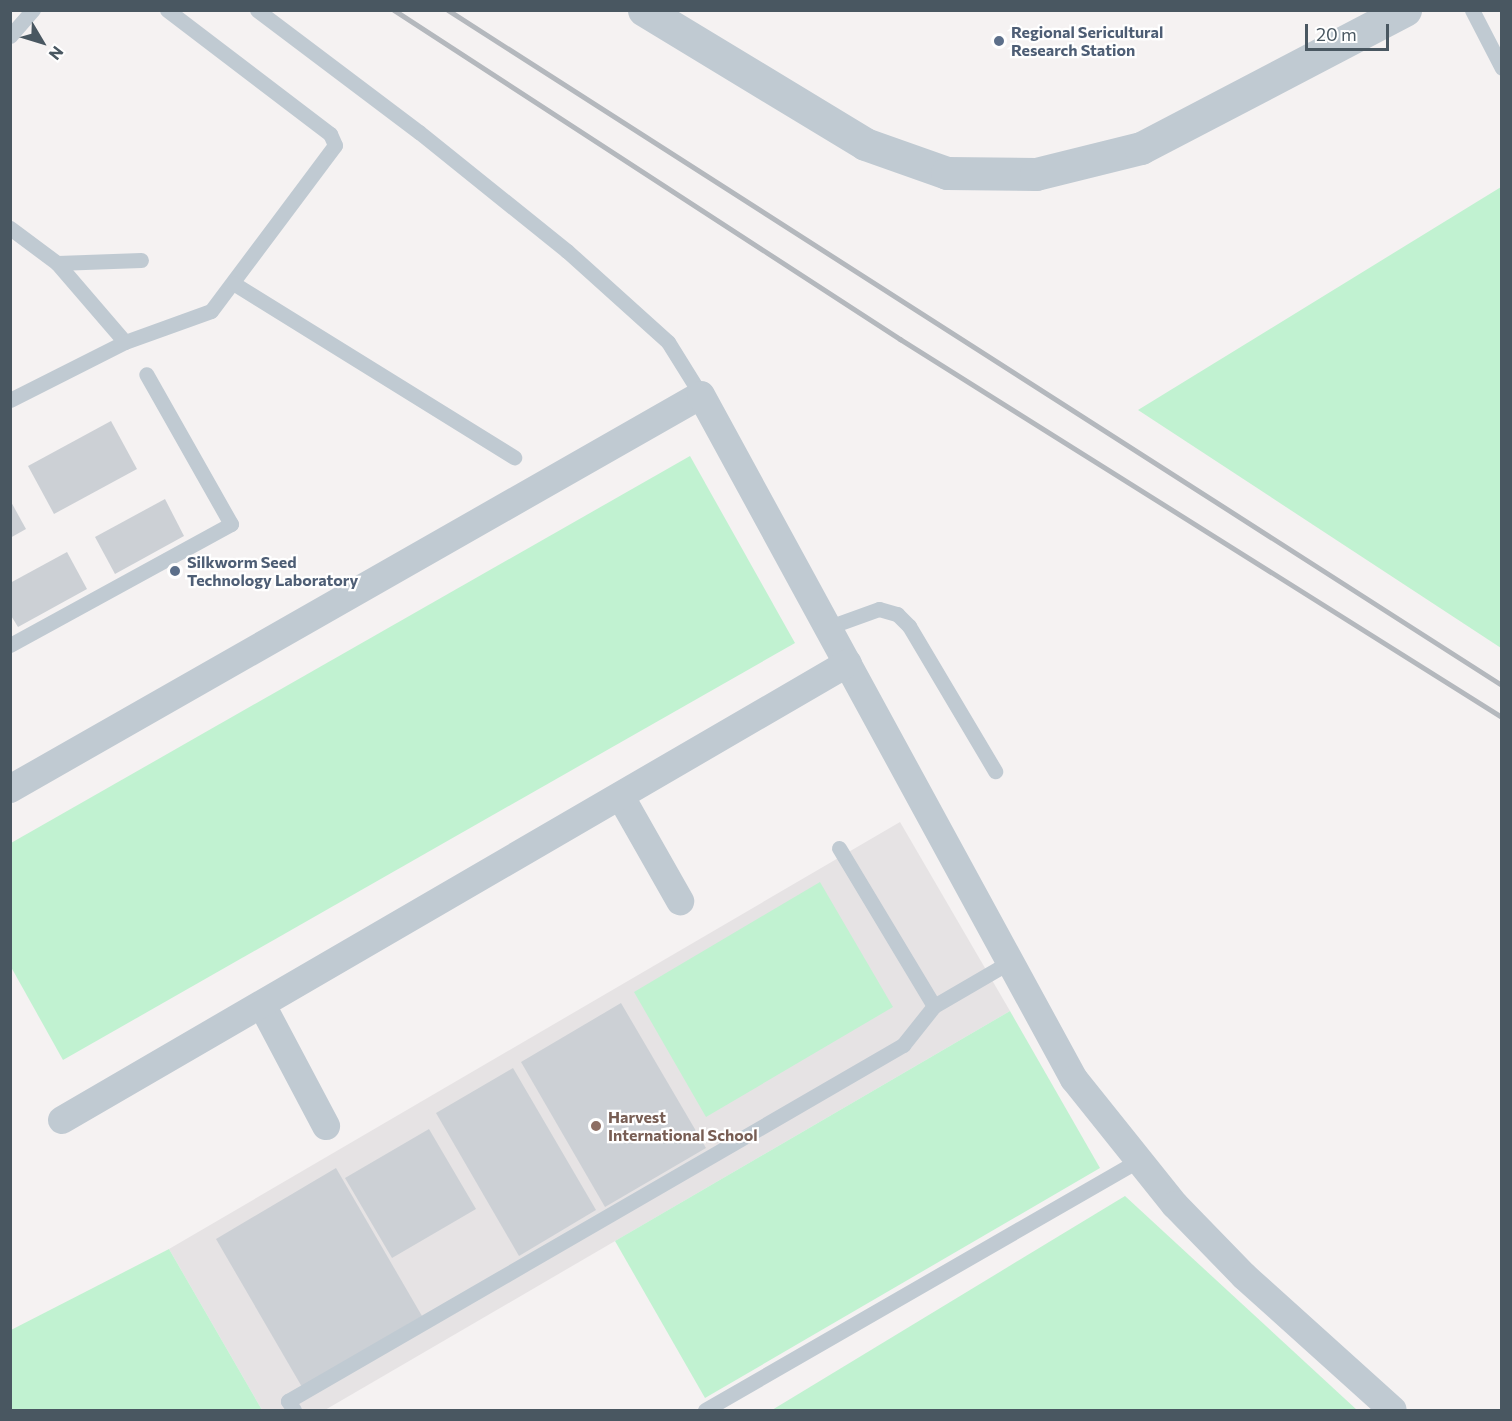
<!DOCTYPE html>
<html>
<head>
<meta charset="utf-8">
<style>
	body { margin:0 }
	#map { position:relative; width:1512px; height:1421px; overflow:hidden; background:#f5f2f2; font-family:Commissioner,sans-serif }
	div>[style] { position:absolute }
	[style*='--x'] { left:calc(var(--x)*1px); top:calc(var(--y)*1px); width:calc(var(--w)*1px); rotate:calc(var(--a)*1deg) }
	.education>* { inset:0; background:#e6e3e4 }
	.green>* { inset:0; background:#c1f2d1 }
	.building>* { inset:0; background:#ccd0d5 }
	.service>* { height:15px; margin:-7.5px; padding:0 7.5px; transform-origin:7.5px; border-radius:7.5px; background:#c0cad2 }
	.minor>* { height:28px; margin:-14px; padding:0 14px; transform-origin:14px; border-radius:14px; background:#c0cad2 }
	.tertiary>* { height:33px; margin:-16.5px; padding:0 16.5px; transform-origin:16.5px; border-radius:16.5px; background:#c0cad2 }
	.rail>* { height:4.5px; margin:-2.25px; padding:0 2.25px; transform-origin:2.25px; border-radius:2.25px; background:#b4b8bd }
	.dots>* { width:16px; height:16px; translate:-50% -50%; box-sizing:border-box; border:3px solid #fff; border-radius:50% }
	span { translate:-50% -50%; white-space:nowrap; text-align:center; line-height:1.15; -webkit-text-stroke:4.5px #fff; paint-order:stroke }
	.service-label { font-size:16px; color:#4e5e75; font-weight:700 }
	.left { translate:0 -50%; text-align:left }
	.education-label { font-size:16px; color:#785e54; font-weight:700 }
	.frame { position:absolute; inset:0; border:12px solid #495761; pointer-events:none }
	.north { position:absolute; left:12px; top:12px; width:60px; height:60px; -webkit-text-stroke:4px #fff; paint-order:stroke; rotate:128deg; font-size:16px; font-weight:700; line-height:24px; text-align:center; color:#495761 }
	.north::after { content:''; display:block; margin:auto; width:21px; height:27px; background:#495761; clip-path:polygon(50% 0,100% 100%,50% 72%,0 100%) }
	.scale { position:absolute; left:1305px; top:24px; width:84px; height:27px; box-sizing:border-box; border:3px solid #495761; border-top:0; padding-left:8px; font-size:18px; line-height:21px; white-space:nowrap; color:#495761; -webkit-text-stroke:4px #fff; paint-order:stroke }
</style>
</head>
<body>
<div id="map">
	<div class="education">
		<div style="clip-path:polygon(900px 822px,1010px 1011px,325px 1410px,262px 1410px,169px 1249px)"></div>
	</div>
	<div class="green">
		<div style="clip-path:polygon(1501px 187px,1501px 648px,1138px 410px)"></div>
		<div style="clip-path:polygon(690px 456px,795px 643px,63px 1060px,11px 967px,11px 843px)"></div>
		<div style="clip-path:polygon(820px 882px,893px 1007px,706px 1117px,634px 992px)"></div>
		<div style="clip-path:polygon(1010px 1011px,1100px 1168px,705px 1398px,615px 1241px)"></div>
		<div style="clip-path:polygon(1125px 1196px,1357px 1410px,772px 1410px)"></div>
		<div style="clip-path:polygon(169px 1249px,262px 1410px,11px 1410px,11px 1330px)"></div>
	</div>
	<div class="building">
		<div style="clip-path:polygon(111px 421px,137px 469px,54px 514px,28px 466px)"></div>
		<div style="clip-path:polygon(165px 499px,184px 536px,115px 574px,95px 537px)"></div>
		<div style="clip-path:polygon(10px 500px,26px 529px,10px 538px)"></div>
		<div style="clip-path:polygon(67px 552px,87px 589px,18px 627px,10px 614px,10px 583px)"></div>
		<div style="clip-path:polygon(621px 1003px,706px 1148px,605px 1207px,521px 1062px)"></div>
		<div style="clip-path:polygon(513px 1068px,596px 1210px,519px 1256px,436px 1113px)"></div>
		<div style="clip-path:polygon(429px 1129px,476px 1209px,392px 1258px,345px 1178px)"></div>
		<div style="clip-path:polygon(336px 1168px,422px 1316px,302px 1387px,216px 1239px)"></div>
	</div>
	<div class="service">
		<div style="--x:257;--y:10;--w:203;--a:37"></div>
		<div style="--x:419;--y:132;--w:190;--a:38.8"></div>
		<div style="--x:567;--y:251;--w:136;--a:42"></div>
		<div style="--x:668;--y:342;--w:62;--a:58.1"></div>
		<div style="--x:1472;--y:10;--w:65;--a:62.7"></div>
		<div style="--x:10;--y:36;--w:35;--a:-49"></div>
		<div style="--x:10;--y:228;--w:59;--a:36.7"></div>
		<div style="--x:57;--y:263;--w:84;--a:-2"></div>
		<div style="--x:57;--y:263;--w:104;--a:49.3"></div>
		<div style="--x:125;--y:342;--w:91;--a:-19.8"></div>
		<div style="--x:211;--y:311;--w:207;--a:-53.2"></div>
		<div style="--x:335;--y:145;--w:12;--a:-114"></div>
		<div style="--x:330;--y:134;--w:205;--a:-142.7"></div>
		<div style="--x:233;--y:283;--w:331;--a:31.8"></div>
		<div style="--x:10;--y:400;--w:129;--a:-26.8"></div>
		<div style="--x:829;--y:627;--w:53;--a:-19.8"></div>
		<div style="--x:879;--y:609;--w:19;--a:16"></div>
		<div style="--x:897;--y:614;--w:17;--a:45"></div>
		<div style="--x:909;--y:626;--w:169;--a:59.3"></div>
		<div style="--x:10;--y:645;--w:252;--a:-28.7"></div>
		<div style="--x:231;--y:524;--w:172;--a:-119.5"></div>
		<div style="--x:839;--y:848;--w:184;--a:59"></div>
		<div style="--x:294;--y:1410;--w:11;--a:-124"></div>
		<div style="--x:288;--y:1401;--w:711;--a:-30.06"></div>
		<div style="--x:903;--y:1045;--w:50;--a:-51.5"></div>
		<div style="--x:934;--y:1006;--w:86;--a:-30.2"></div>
		<div style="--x:705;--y:1410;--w:501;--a:-29.94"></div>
	</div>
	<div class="minor">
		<div style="--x:10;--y:789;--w:795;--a:-29.69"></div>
		<div style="--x:701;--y:395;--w:779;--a:61.4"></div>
		<div style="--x:1074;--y:1079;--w:161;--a:51.3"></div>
		<div style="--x:1175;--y:1205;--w:99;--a:45.8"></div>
		<div style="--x:1244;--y:1276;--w:200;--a:42"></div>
		<div style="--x:621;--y:797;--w:120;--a:60.4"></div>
		<div style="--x:262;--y:1005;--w:137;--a:62.1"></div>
		<div style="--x:62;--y:1120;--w:909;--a:-30.17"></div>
	</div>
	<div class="tertiary">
		<div style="--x:644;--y:10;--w:258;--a:31.2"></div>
		<div style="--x:865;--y:144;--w:87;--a:19.5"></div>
		<div style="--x:947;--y:173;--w:89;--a:0.6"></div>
		<div style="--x:1036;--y:174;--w:108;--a:-13.9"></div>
		<div style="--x:1141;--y:148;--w:298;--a:-27.6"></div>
	</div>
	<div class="rail">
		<div style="--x:394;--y:10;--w:604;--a:33.03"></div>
		<div style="--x:900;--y:339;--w:711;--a:32.12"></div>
		<div style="--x:448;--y:10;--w:1252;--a:32.64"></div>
	</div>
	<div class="dots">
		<div style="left:999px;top:41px;background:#5c6f8a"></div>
		<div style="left:175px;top:571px;background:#5c6f8a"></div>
		<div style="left:596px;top:1126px;background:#8d6e63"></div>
	</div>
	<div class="service-label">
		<span class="left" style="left:1011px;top:41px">Regional Sericultural<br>Research Station</span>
		<span class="left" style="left:187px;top:571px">Silkworm Seed<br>Technology Laboratory</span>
	</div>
	<div class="education-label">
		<span class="left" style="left:608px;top:1126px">Harvest<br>International School</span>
	</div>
	<div class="frame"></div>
	<div class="north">N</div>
	<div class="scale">20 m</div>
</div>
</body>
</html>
